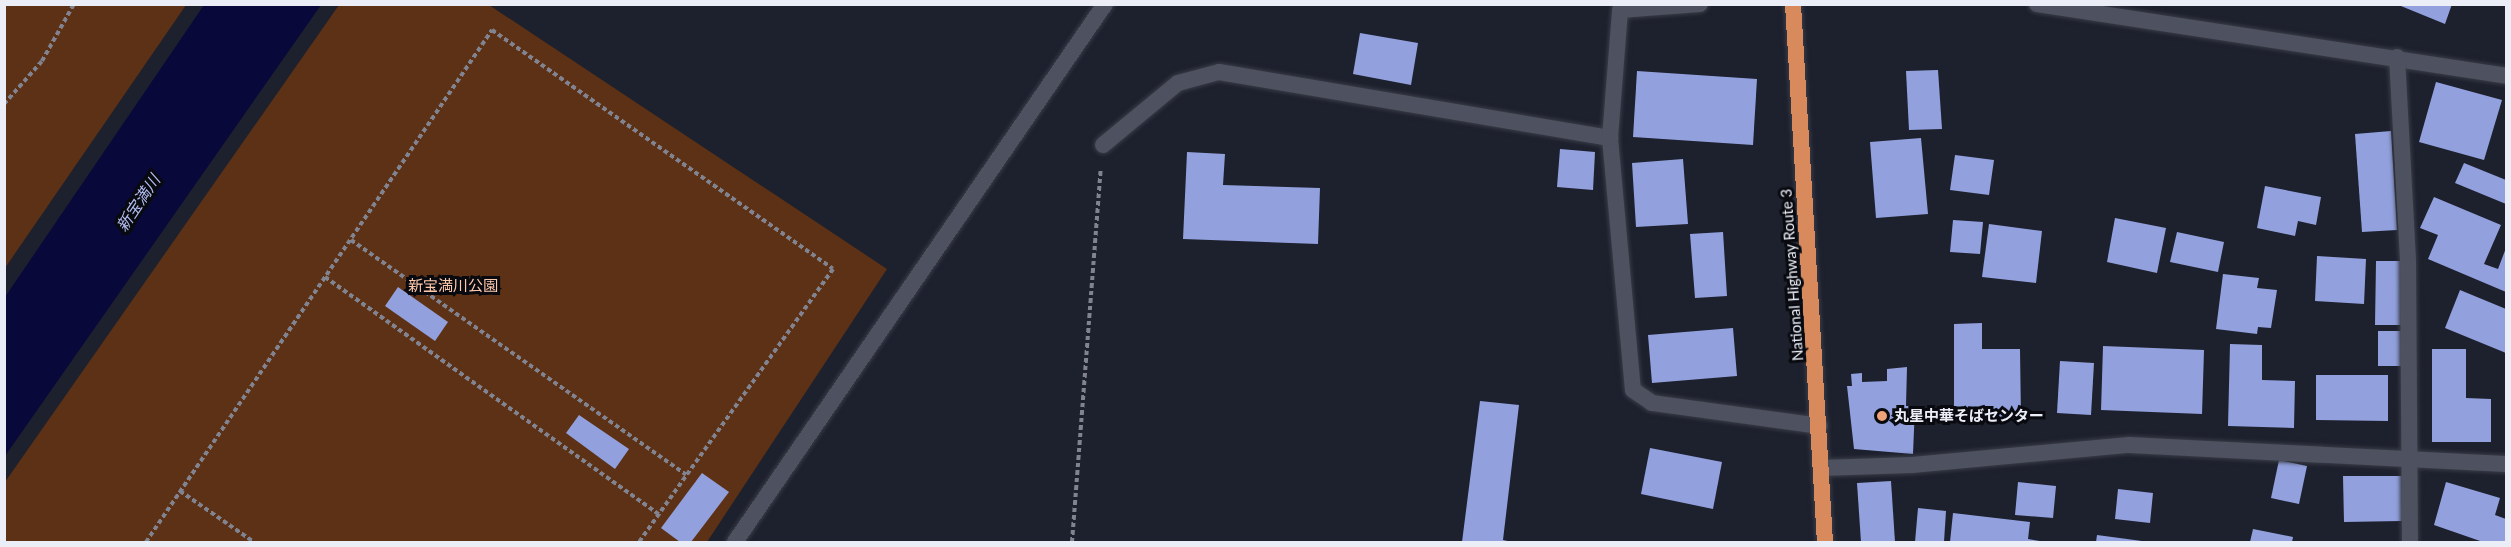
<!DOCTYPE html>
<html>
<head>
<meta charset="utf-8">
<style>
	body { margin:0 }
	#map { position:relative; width:2511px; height:547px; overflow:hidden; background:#1d202d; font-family:Lato,"Noto Sans JP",sans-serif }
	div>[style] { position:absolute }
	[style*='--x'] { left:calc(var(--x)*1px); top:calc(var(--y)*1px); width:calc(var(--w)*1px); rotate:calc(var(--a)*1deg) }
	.green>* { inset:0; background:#5c3115 }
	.water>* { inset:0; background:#09083a }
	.building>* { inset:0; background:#92a1de }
	.path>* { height:4px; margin-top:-2px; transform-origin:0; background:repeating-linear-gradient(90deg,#818490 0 4.5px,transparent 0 7.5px) }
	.roads { filter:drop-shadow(0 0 2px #393c47) drop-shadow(0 0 2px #393c47) }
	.minor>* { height:16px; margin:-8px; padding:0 8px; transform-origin:8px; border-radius:8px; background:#4d5160 }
	.trunk>* { height:16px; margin:-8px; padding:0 8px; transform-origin:8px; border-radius:8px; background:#d88a5d }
	.dots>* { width:16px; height:16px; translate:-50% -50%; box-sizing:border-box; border:3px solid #090a10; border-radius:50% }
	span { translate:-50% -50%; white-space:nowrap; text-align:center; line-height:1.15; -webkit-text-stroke:6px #090a10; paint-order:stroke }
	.street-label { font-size:15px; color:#ebeef7 }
	.park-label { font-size:15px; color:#ffcaac }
	.poi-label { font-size:15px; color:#ebeef7; font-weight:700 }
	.left { translate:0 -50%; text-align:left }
	.water-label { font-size:16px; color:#b2bef1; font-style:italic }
	.frame { position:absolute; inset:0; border:6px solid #ebeef7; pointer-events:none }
</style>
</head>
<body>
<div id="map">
	<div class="green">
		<div style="clip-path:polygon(5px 4px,186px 5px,5px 268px,4px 5px)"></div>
		<div style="clip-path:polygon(339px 5px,489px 5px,887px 269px,707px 542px,5px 542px,5px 482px)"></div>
	</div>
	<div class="water">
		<div style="clip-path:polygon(204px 5px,321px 5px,5px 456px,5px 297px)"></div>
	</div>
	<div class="building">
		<div style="clip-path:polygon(2396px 4px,2452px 4px,2445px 24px)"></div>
		<div style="clip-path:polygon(1360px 33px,1418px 43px,1411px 85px,1353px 74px)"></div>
		<div style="clip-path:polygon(1938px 70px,1942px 129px,1909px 130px,1906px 71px)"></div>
		<div style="clip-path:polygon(1637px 71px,1757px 79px,1753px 145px,1633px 137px)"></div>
		<div style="clip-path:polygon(2436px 82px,2502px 100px,2484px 160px,2419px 142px)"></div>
		<div style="clip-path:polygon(2391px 131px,2397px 230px,2362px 232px,2355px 134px)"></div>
		<div style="clip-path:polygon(1921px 138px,1928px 214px,1876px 218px,1870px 142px)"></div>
		<div style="clip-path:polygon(1560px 149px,1595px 152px,1593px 190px,1557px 187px)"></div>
		<div style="clip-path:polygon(1187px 152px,1225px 154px,1223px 185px,1320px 188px,1318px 244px,1183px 239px)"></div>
		<div style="clip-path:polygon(1955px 155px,1994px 160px,1989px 195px,1950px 190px)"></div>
		<div style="clip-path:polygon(1683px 159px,1688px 224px,1636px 227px,1632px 163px)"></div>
		<div style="clip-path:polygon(2464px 163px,2506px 180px,2506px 204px,2455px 183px)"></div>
		<div style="clip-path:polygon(2265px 186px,2321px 197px,2316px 225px,2298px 221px,2295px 236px,2257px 228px)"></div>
		<div style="clip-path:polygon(2434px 197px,2501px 225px,2484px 264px,2498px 269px,2506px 248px,2506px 292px,2428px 259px,2438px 235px,2420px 228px)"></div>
		<div style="clip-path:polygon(2115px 218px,2166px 228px,2157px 273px,2107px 262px)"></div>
		<div style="clip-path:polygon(1953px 220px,1983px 222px,1980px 254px,1950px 252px)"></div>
		<div style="clip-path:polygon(1989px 224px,2042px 231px,2036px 283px,1982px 277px)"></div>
		<div style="clip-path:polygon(1723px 232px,1727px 296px,1695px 298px,1690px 234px)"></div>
		<div style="clip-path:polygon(2177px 232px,2224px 242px,2218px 272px,2170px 262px)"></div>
		<div style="clip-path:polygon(2317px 256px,2366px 259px,2364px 304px,2315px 301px)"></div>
		<div style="clip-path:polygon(2376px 261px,2402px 261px,2402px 325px,2375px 325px)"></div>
		<div style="clip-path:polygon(2223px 274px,2259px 278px,2257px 288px,2277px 290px,2271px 328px,2258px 327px,2257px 334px,2216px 329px)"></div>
		<div style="clip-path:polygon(398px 287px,448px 322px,435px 341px,385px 306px)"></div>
		<div style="clip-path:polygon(2460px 290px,2506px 309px,2506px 353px,2445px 328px)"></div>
		<div style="clip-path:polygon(1982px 323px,1982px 349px,2020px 349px,2021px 420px,1954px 420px,1954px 324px)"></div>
		<div style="clip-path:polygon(1733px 328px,1737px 376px,1652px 383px,1648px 335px)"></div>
		<div style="clip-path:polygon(2378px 331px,2401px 331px,2401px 366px,2378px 366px)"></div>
		<div style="clip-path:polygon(2230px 344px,2262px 345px,2262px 380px,2295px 381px,2294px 428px,2228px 426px)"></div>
		<div style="clip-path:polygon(2103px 346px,2204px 350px,2202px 414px,2101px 410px)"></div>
		<div style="clip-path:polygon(2432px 349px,2466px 349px,2466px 398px,2491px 399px,2491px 442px,2432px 442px)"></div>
		<div style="clip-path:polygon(2060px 361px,2094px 363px,2091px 415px,2057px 413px)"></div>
		<div style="clip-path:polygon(1907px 367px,1906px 406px,1915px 406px,1913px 454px,1854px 449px,1847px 386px,1852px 386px,1851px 374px,1862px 373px,1862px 382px,1887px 381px,1887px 369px)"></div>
		<div style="clip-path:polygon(2316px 375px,2388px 375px,2388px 421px,2316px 420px)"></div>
		<div style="clip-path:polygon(1480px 401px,1519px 405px,1503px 540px,1512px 542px,1462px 542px)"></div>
		<div style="clip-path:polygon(579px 415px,629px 449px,615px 469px,566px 433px)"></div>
		<div style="clip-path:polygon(1650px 448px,1722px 462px,1713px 509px,1641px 494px)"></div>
		<div style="clip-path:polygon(2279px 460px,2307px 466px,2299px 504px,2271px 498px)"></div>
		<div style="clip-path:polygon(702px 473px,729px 492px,691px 542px,680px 542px,661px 528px)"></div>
		<div style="clip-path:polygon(2343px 476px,2402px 476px,2402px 521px,2344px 522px)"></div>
		<div style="clip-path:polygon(1891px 481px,1895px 542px,1861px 542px,1857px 483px)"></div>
		<div style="clip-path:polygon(2018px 482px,2056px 486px,2053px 518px,2015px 515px)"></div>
		<div style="clip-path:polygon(2446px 482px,2500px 498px,2495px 515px,2506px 519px,2506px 542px,2483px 542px,2434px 525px)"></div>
		<div style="clip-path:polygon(2118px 489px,2153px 493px,2150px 523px,2115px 519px)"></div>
		<div style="clip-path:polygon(1918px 508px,1946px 511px,1944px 542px,1915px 542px)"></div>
		<div style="clip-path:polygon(1953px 513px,2030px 522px,2028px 539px,2046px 542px,1950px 542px)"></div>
		<div style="clip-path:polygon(2253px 529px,2293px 537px,2292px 542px,2250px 542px)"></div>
		<div style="clip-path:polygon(2097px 535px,2142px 541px,2142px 542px,2096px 542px)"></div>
	</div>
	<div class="path">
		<div style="--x:4;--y:104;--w:57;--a:-48.5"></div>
		<div style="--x:42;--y:61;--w:65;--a:-60.7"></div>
		<div style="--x:351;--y:240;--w:409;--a:35"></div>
		<div style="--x:325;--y:277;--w:410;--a:35.4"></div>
		<div style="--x:180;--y:491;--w:90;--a:34.6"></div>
		<div style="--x:146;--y:542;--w:618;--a:-55.95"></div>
		<div style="--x:492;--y:30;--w:416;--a:35"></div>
		<div style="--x:833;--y:269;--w:335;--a:125.4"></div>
		<div style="--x:1072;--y:542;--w:374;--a:-85.6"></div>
	</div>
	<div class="roads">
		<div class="minor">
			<div style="--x:2037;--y:4;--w:474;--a:8.7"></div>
			<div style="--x:2397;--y:57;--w:204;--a:86.9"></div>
			<div style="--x:2408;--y:261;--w:281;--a:89.6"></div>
			<div style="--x:1610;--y:138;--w:253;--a:84.8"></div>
			<div style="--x:1633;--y:390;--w:23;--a:34"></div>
			<div style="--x:1652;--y:403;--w:169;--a:7.8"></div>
			<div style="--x:1103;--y:145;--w:97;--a:-39.6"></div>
			<div style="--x:1178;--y:83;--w:42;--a:-15"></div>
			<div style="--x:1219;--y:72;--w:397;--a:9.6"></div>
			<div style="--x:1610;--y:138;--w:128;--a:-85.5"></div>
			<div style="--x:1620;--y:10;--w:80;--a:-4.3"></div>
			<div style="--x:1821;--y:468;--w:91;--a:-1.9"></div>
			<div style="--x:1912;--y:465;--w:218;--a:-5.3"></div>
			<div style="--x:2129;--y:445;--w:377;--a:2.9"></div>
			<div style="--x:735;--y:542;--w:653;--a:-55.48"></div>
		</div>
		<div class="trunk">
			<div style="--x:1793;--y:4;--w:539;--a:86.6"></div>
		</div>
	</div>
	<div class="dots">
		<div style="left:1882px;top:416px;background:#efa377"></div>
	</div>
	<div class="street-label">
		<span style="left:1792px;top:275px;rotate:-94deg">National Highway Route 3</span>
	</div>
	<div class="park-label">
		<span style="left:453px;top:286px">新宝満川公園</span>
	</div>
	<div class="poi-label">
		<span class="left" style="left:1894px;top:416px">丸星中華そばセンター</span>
	</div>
	<div class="water-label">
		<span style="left:138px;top:203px;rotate:-56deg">新宝満川</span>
	</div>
	<div class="frame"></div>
</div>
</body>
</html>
